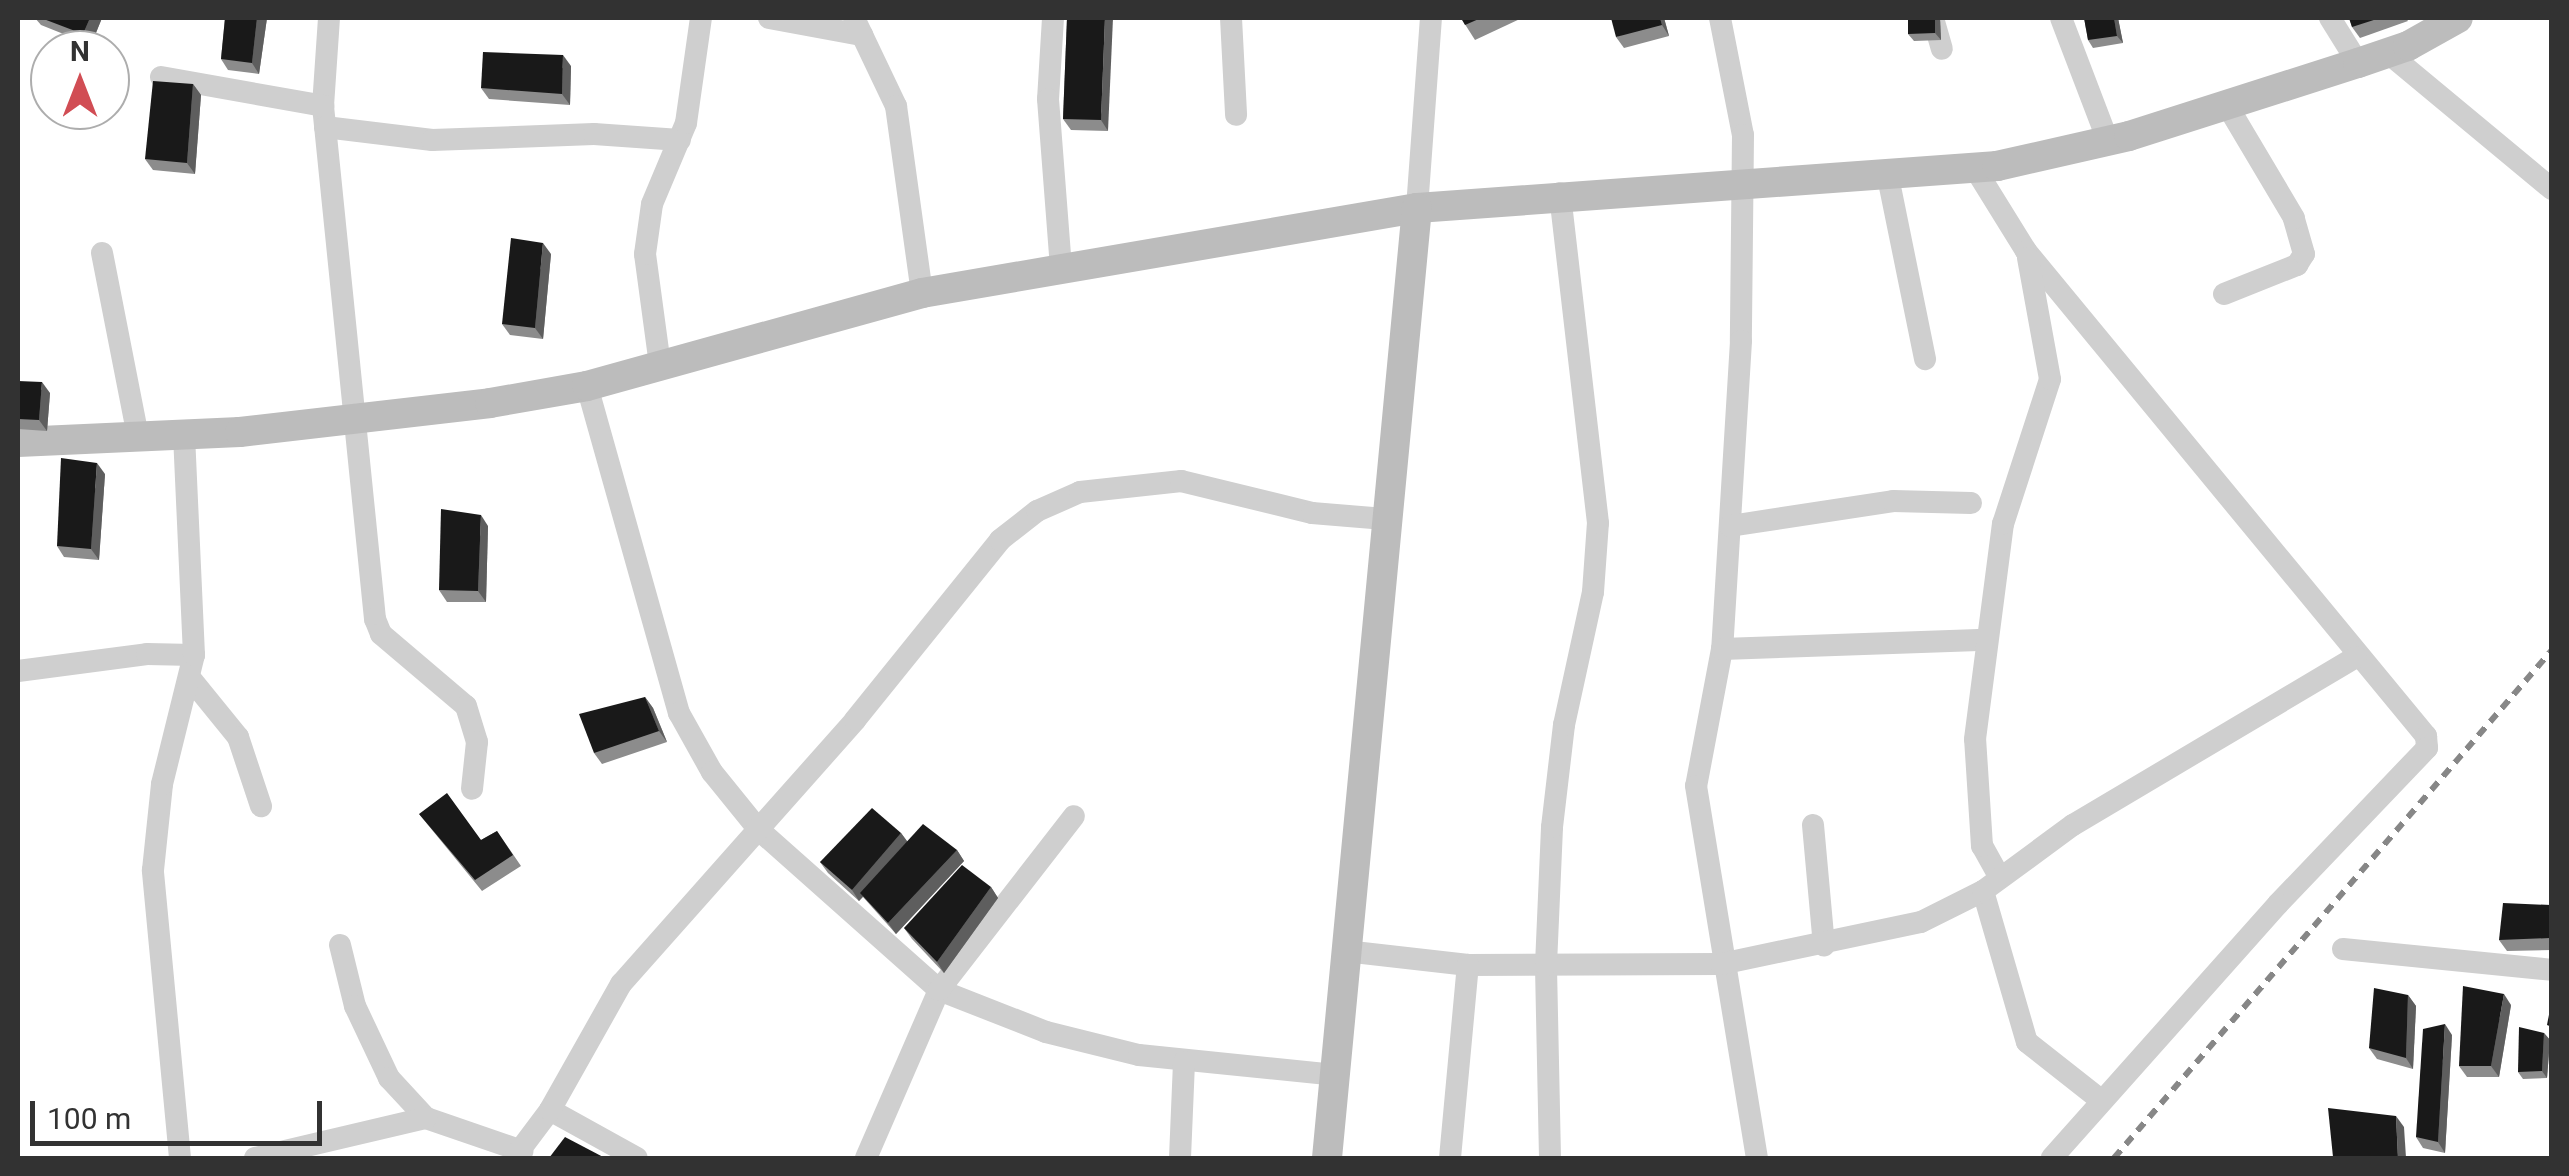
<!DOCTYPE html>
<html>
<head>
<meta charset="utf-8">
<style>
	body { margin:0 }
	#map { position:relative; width:2569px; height:1176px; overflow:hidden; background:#fff; font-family:Roboto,sans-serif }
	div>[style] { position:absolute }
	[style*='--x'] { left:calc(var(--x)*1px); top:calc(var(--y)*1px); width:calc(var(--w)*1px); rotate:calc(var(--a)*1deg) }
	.street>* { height:22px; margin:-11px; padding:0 11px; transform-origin:11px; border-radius:11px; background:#cfcfcf }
	.secondary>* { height:30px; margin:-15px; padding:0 15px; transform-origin:15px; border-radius:15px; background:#bcbcbc }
	.rail>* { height:6px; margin-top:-3px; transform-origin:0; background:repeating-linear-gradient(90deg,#878787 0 10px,transparent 0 18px) }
	.wall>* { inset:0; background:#8c8c8c }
	.shaded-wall>* { inset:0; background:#5e5e5e }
	.building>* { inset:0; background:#191919 }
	span { translate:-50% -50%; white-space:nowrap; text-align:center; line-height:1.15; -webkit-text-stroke:10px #fff; paint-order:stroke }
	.frame { position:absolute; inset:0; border:20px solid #323232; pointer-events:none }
	.north { position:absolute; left:30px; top:30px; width:100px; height:100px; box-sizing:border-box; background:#fff; border:2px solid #adadad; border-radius:50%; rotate:0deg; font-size:28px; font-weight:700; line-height:40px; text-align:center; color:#323232 }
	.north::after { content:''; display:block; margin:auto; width:35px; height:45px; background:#d14d54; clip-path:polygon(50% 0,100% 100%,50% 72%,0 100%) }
	.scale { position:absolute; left:30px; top:1101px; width:292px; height:45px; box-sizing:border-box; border:5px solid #323232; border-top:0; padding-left:12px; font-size:30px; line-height:35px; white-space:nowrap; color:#323232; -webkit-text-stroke:8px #fff; paint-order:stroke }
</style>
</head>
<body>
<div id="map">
	<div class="street">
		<div style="--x:329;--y:18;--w:88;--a:93.9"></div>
		<div style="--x:323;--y:106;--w:516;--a:84.21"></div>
		<div style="--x:375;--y:619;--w:16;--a:68"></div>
		<div style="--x:381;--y:634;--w:111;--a:40.3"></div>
		<div style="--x:466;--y:706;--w:38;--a:73"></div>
		<div style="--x:477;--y:742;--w:47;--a:96.1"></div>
		<div style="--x:769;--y:18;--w:95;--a:10.4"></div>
		<div style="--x:854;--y:18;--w:98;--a:64.5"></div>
		<div style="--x:896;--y:106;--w:189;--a:82.1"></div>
		<div style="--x:1053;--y:18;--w:81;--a:93.5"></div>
		<div style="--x:1048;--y:99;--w:170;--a:85.6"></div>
		<div style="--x:1231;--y:18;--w:97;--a:87"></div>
		<div style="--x:1720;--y:18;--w:119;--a:78.9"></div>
		<div style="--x:1743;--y:135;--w:206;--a:90.6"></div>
		<div style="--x:1741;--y:341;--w:309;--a:93.5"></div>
		<div style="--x:1722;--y:649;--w:139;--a:100.7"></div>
		<div style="--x:1696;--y:786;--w:377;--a:80.7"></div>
		<div style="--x:1933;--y:18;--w:32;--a:74"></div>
		<div style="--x:2061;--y:18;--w:132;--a:69.1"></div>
		<div style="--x:2330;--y:18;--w:53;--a:58.1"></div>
		<div style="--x:2388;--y:53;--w:213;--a:39.7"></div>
		<div style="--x:161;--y:77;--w:165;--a:10.1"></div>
		<div style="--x:325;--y:127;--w:108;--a:6.9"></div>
		<div style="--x:432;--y:140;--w:162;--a:-2.1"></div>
		<div style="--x:594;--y:134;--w:86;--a:4"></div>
		<div style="--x:1974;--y:167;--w:99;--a:58.2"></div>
		<div style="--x:2026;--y:251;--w:629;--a:50.49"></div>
		<div style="--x:2426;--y:736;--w:12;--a:85"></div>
		<div style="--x:2427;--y:748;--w:216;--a:133.7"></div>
		<div style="--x:2278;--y:904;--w:340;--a:131.7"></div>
		<div style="--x:1887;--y:172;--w:191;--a:78.5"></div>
		<div style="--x:1417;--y:208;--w:191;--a:-85.8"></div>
		<div style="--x:102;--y:253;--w:187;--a:78.9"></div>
		<div style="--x:2224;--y:294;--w:79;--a:-21.7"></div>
		<div style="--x:2297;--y:265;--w:13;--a:-58"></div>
		<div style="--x:2304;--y:254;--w:37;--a:-106"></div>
		<div style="--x:2294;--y:218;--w:131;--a:-120.7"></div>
		<div style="--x:660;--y:365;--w:112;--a:-97.7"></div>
		<div style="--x:645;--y:254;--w:50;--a:-82"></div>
		<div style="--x:652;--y:204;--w:88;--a:-67.2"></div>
		<div style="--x:686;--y:123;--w:106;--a:-81.9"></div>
		<div style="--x:587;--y:386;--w:340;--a:74.3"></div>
		<div style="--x:679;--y:713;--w:68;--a:60.8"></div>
		<div style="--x:712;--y:772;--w:75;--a:51"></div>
		<div style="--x:759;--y:830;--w:241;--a:41.6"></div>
		<div style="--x:939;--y:990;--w:115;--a:21.4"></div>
		<div style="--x:1046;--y:1032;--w:96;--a:13.9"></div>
		<div style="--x:1139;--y:1055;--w:197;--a:5.8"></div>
		<div style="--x:1730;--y:526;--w:165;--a:-8.7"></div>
		<div style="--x:1893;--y:501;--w:78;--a:1.5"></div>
		<div style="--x:1722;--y:649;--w:264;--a:-2"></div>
		<div style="--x:18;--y:671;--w:130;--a:-7.5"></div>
		<div style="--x:147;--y:654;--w:47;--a:1.2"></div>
		<div style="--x:190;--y:678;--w:76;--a:50.9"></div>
		<div style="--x:238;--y:737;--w:73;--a:71.6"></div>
		<div style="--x:1813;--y:825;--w:121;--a:84.8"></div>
		<div style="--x:2000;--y:878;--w:37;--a:-119"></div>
		<div style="--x:1982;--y:846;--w:107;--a:-93.7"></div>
		<div style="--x:1975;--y:739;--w:217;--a:-82.6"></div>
		<div style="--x:2003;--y:524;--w:152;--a:-72"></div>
		<div style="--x:2050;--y:379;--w:123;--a:-100.3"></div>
		<div style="--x:1983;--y:891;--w:157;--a:73.8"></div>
		<div style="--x:2027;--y:1042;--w:95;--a:38.2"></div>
		<div style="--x:340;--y:945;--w:63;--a:76.2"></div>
		<div style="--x:355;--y:1006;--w:80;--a:64.7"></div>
		<div style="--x:389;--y:1078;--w:54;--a:47.2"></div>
		<div style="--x:426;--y:1118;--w:102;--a:19"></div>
		<div style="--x:2343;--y:949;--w:210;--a:5.7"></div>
		<div style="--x:1345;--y:951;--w:124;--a:6.5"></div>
		<div style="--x:1468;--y:965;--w:253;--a:-0.2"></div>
		<div style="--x:1721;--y:964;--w:204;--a:-11.9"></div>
		<div style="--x:1921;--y:922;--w:69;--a:-26.6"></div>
		<div style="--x:1983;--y:891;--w:112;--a:-36.3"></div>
		<div style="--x:2073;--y:825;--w:329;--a:-30.7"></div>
		<div style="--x:550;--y:1110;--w:99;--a:28.9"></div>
		<div style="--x:180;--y:1158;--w:289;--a:-95.4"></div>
		<div style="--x:153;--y:870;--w:86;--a:-84"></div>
		<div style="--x:162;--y:784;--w:133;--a:-76.1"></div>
		<div style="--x:194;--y:655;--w:220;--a:-92.6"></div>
		<div style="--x:255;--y:1158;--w:176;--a:-13.2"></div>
		<div style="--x:514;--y:1158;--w:60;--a:-53.1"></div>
		<div style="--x:550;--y:1110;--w:145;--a:-60.6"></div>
		<div style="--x:621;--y:984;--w:353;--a:-48.4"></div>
		<div style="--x:855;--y:720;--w:231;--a:-51.1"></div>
		<div style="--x:1000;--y:540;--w:47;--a:-38.1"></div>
		<div style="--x:1037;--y:511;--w:47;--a:-23.8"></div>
		<div style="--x:1080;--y:492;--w:102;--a:-6.2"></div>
		<div style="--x:1181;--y:481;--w:135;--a:13.7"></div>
		<div style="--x:1312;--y:513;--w:73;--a:4.7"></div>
		<div style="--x:866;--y:1158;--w:183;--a:-66.5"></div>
		<div style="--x:939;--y:990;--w:220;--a:-52.2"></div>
		<div style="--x:1180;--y:1158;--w:96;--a:-87.6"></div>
		<div style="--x:1450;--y:1158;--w:194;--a:-84.7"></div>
		<div style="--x:1550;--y:1158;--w:193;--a:-91.2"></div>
		<div style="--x:1546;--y:965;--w:138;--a:-87.5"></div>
		<div style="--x:1552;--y:827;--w:103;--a:-83.3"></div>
		<div style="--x:1564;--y:725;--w:136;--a:-77.7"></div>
		<div style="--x:1593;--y:592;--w:69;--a:-85.9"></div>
		<div style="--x:1598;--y:523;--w:332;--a:-96.6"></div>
	</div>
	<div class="secondary">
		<div style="--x:18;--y:442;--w:222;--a:-2.6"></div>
		<div style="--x:240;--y:432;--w:252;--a:-6.6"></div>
		<div style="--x:490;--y:403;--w:98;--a:-9.9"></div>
		<div style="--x:587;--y:386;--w:348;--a:-15.5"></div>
		<div style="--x:922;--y:293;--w:502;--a:-9.74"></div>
		<div style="--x:1417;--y:208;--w:582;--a:-4.14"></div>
		<div style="--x:1997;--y:166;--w:135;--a:-12.8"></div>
		<div style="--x:2129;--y:136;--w:240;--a:-17.7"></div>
		<div style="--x:2358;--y:63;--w:53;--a:-18.8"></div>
		<div style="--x:2408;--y:46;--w:57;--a:-29.2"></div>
		<div style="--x:1327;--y:1158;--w:954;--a:-84.59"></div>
	</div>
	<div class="rail">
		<div style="--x:2114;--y:1158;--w:671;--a:-49.23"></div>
	</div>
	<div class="wall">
		<div style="clip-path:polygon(35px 18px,102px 18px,91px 45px,41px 25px)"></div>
		<div style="clip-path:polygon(225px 18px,267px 18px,259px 74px,228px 70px,221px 59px)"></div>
		<div style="clip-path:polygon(1067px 18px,1108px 131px,1071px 130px,1063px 119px)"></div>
		<div style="clip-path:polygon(1461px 18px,1522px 18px,1475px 40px)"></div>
		<div style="clip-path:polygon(1664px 18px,1669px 36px,1624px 48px,1616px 37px)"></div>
		<div style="clip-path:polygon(1908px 18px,1940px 18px,1941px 40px,1914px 41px,1908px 34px)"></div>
		<div style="clip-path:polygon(2084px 18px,2118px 18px,2123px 43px,2093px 48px,2088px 40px)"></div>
		<div style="clip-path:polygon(2349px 18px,2406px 18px,2408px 21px,2360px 38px,2352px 27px)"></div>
		<div style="clip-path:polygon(571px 66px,570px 105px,489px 99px,481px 88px)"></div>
		<div style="clip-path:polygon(193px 84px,201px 95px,195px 174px,153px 170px,145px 159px)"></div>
		<div style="clip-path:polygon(551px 254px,543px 339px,510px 335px,502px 324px)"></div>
		<div style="clip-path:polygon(18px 381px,50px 393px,47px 431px,18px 429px)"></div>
		<div style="clip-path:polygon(105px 474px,99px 560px,64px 557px,57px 546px)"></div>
		<div style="clip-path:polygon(488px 526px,486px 602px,447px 602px,439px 590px)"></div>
		<div style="clip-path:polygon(645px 697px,653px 708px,667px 742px,602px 764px,594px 753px)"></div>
		<div style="clip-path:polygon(419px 814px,481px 840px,497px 831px,521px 866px,482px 891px)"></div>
		<div style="clip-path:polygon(901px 833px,907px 841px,957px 850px,964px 861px,896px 934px,863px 897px,859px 901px,828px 873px,820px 862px)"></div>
		<div style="clip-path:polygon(991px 887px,998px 898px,944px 973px,912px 939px,904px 928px)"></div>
		<div style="clip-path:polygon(2551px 905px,2552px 950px,2507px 951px,2499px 940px)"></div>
		<div style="clip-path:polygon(2408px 995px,2416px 1006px,2413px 1069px,2377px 1059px,2369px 1048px)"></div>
		<div style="clip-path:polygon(2511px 1005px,2499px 1077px,2467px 1077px,2459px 1066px)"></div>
		<div style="clip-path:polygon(2544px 1033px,2550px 1040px,2547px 1078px,2523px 1079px,2518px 1072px)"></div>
		<div style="clip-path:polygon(2452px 1035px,2445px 1153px,2423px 1148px,2416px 1137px)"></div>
	</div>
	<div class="shaded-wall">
		<div style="clip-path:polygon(90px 18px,102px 18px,91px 45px,83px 34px)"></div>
		<div style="clip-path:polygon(257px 18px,267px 18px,259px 74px,252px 63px)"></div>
		<div style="clip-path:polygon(1105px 18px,1113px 18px,1108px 131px,1101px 120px)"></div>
		<div style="clip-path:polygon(1660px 18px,1664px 18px,1669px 36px,1662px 25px)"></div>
		<div style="clip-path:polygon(1935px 18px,1940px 18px,1941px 40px,1935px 33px)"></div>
		<div style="clip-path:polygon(2114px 18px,2118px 18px,2123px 43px,2117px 36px)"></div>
		<div style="clip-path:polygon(563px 55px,571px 66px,570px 105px,562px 94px)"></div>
		<div style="clip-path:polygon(193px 84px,201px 95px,195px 174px,187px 163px)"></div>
		<div style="clip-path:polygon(543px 243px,551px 254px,543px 339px,535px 328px)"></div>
		<div style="clip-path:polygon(42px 382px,50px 393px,47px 431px,39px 420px)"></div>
		<div style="clip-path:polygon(97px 463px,105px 474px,99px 560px,91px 549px)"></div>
		<div style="clip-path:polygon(481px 515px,488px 526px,486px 602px,478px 591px)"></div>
		<div style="clip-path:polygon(645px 697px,653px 708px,667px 742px,659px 731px)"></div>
		<div style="clip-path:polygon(901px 833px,909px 844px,859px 901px,852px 890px)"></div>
		<div style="clip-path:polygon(957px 850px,964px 861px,896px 934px,888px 923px)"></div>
		<div style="clip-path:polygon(991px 887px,998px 898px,944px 973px,937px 962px)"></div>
		<div style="clip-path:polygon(2504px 994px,2511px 1005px,2499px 1077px,2491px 1066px)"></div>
		<div style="clip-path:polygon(2408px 995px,2416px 1006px,2413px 1069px,2406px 1058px)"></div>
		<div style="clip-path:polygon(2445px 1024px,2452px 1035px,2445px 1153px,2438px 1142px)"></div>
		<div style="clip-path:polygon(2544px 1033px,2550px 1040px,2547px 1078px,2542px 1071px)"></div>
		<div style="clip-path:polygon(2396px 1116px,2404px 1127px,2406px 1158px,2398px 1158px)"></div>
	</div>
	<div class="building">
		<div style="clip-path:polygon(41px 18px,90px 18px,83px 34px)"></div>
		<div style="clip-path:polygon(225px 18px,257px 18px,252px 63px,221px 59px)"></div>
		<div style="clip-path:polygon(1067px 18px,1105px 18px,1101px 120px,1063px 119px)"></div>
		<div style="clip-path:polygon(1461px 18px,1481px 18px,1465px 25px)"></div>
		<div style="clip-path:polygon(1611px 18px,1660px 18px,1662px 25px,1616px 37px)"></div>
		<div style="clip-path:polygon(1908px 18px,1935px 18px,1935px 33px,1908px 34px)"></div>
		<div style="clip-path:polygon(2084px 18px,2114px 18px,2117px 36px,2088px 40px)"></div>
		<div style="clip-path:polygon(2349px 18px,2380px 18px,2352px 27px)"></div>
		<div style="clip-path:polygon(483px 52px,563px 55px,562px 94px,481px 88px)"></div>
		<div style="clip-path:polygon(153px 81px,193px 84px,187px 163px,145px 159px)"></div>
		<div style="clip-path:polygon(511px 238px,543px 243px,535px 328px,502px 324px)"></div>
		<div style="clip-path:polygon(18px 381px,42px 382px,39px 420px,18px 419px)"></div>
		<div style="clip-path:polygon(61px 458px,97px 463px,91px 549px,57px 546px)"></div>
		<div style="clip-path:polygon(441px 509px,481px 515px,478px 591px,439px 590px)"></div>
		<div style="clip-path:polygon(645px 697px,659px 731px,594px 753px,579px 714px)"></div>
		<div style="clip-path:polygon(447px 793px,481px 840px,497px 831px,513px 855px,475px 880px,419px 814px)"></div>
		<div style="clip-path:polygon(872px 808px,901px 833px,852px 890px,820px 862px)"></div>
		<div style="clip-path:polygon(923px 824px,957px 850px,888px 923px,860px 893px)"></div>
		<div style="clip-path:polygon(962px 865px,991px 887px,937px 962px,904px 928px)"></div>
		<div style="clip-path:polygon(2503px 903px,2551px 905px,2550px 938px,2499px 940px)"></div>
		<div style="clip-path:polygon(2463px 986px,2504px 994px,2491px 1066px,2459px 1066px)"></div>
		<div style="clip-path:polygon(2374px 988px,2408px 995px,2406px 1058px,2369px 1048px)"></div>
		<div style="clip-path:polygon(2552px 999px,2552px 1027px,2547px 1025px)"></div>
		<div style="clip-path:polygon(2445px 1024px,2438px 1142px,2416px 1137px,2423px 1029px)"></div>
		<div style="clip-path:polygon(2519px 1027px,2544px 1033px,2542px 1071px,2518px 1072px)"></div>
		<div style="clip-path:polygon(2328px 1108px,2396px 1116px,2398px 1158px,2333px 1157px)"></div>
		<div style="clip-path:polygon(565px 1137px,605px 1158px,549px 1158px)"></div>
	</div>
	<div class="frame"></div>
	<div class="north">N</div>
	<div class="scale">100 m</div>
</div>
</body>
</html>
